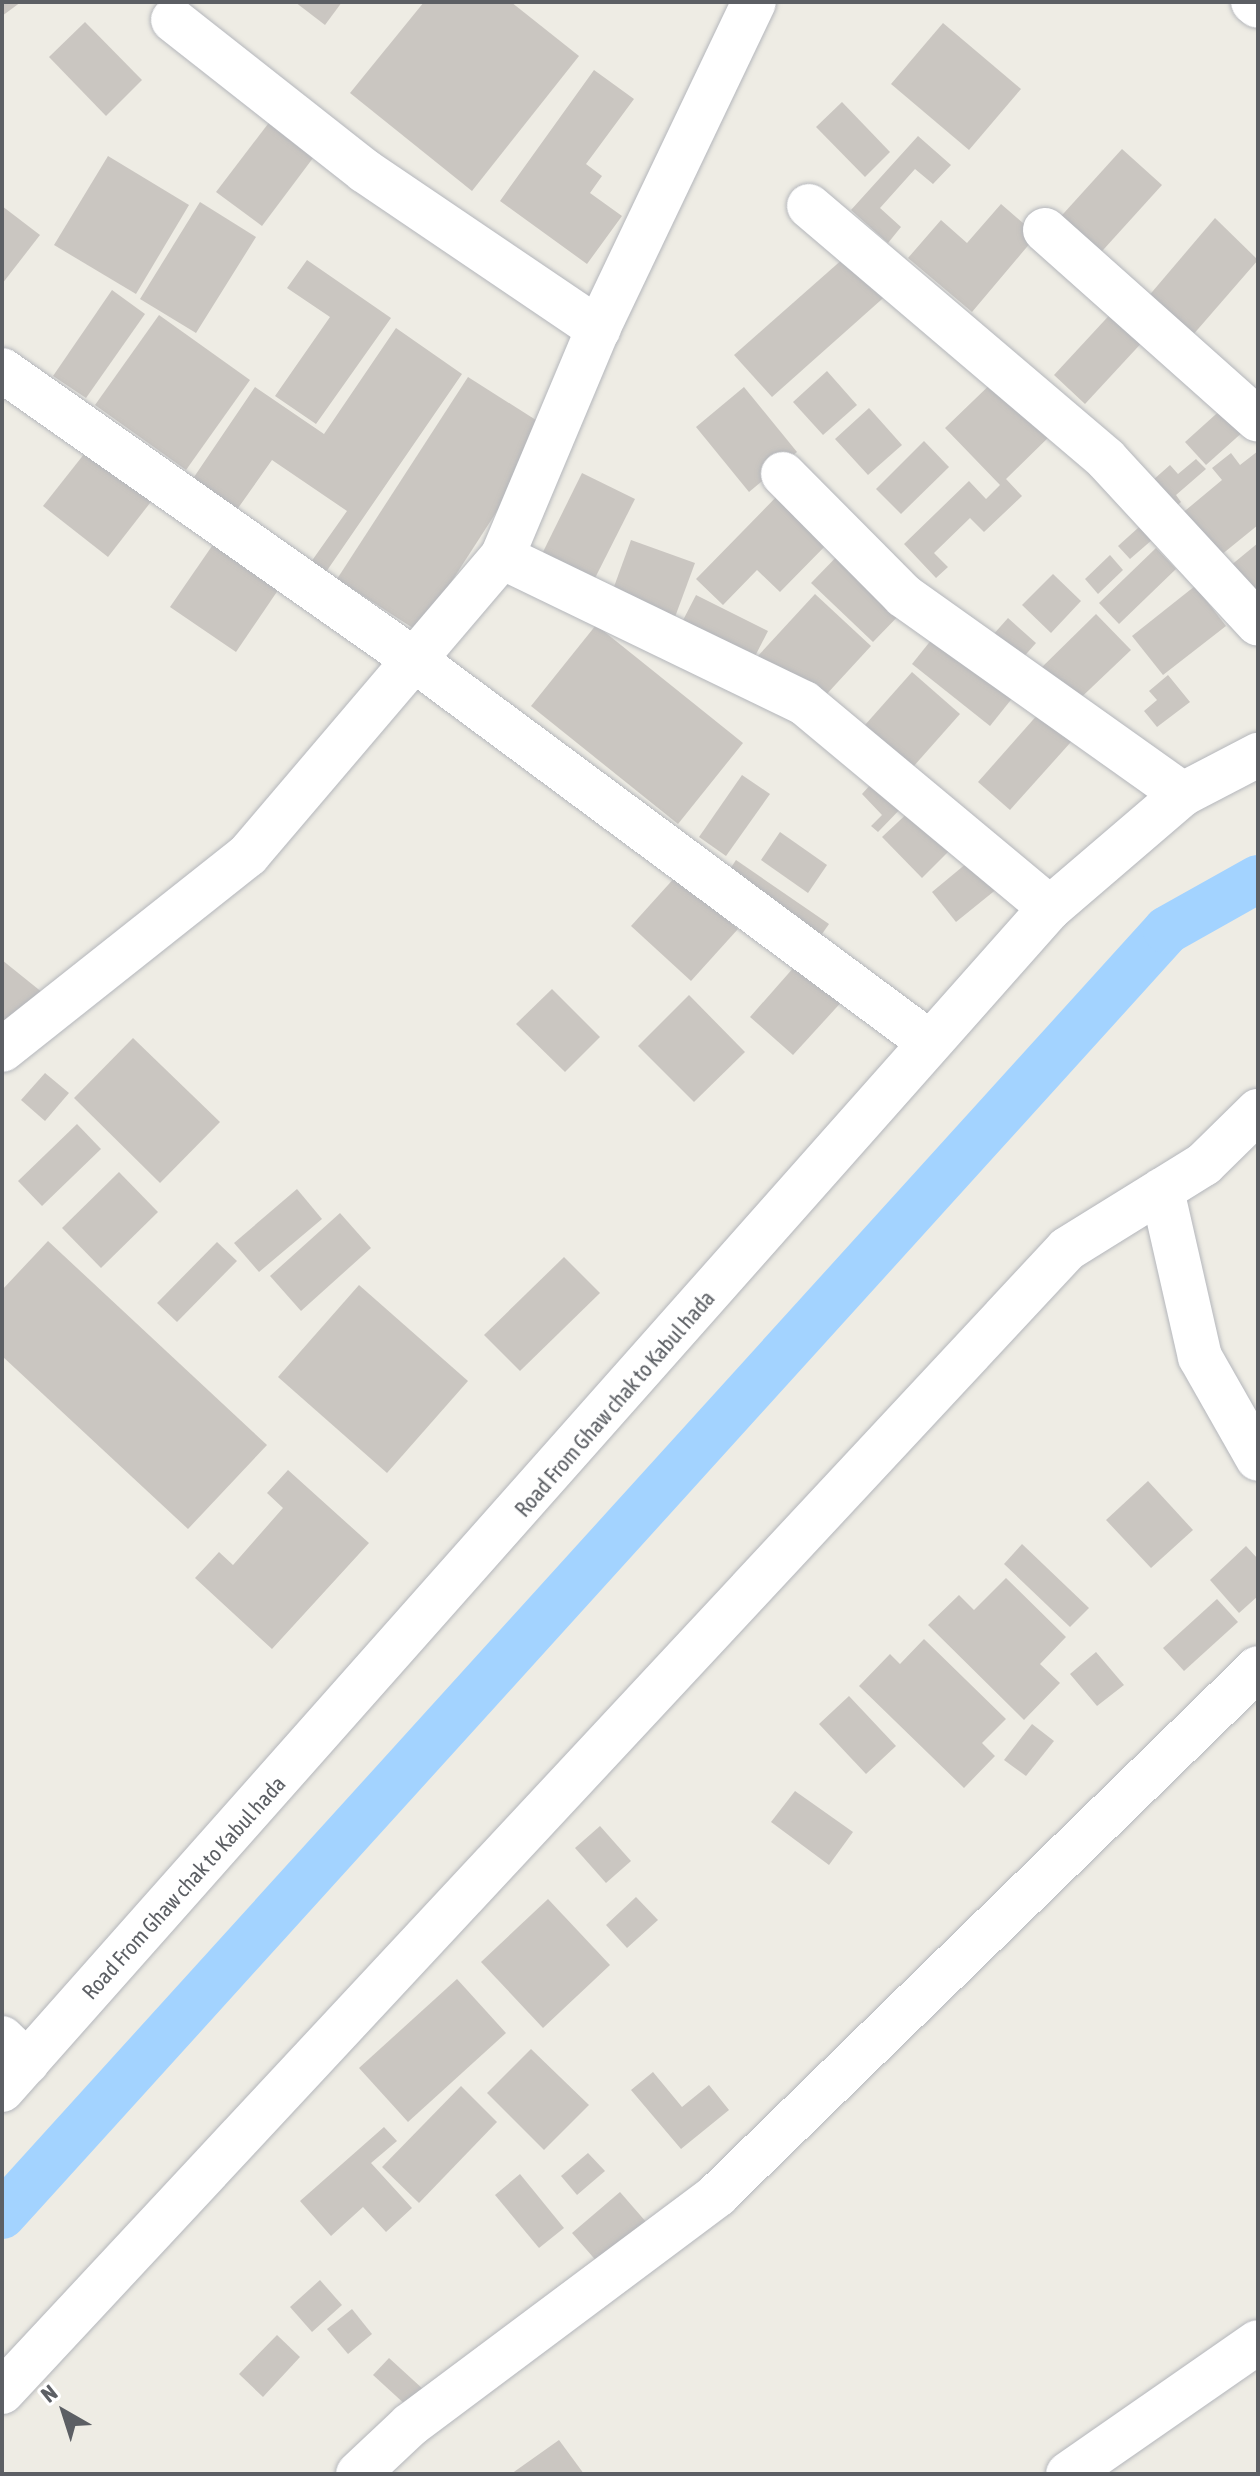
<!DOCTYPE html>
<html>
<head>
<meta charset="utf-8">
<style>
	body { margin:0 }
	#map { position:relative; width:1260px; height:2476px; overflow:hidden; background:#eeece4; font-family:"Asap Condensed",sans-serif }
	div>[style] { position:absolute }
	[style*='--x'] { left:calc(var(--x)*1px); top:calc(var(--y)*1px); width:calc(var(--w)*1px); rotate:calc(var(--a)*1deg) }
	.canal>* { height:48px; margin:-24px; padding:0 24px; transform-origin:24px; border-radius:24px; background:#a3d3ff }
	.building>* { inset:0; background:#cac6c1 }
	.roads { filter:drop-shadow(0 0 2px #b4b6bb) drop-shadow(0 0 2px #b4b6bb) }
	.minor>* { height:44px; margin:-22px; padding:0 22px; transform-origin:22px; border-radius:22px; background:#fff }
	.tertiary>* { height:44px; margin:-22px; padding:0 22px; transform-origin:22px; border-radius:22px; background:#fff }
	span { translate:-50% -50%; white-space:nowrap; text-align:center; line-height:1.15; -webkit-text-stroke:6px #fff; paint-order:stroke }
	.street-label { font-size:22px; color:#5c5f64 }
	.frame { position:absolute; inset:0; border:4px solid #5c5f64; pointer-events:none }
	.north { position:absolute; left:24px; top:2372px; width:80px; height:80px; -webkit-text-stroke:6px #fff; paint-order:stroke; rotate:321deg; font-size:22px; font-weight:700; line-height:32px; text-align:center; color:#5c5f64 }
	.north::after { content:''; display:block; margin:auto; width:28px; height:36px; background:#5c5f64; clip-path:polygon(50% 0,100% 100%,50% 72%,0 100%) }
</style>
</head>
<body>
<div id="map">
	<div class="canal">
		<div style="--x:2;--y:2215;--w:1734;--a:-47.8"></div>
		<div style="--x:1167;--y:930;--w:104;--a:-29.3"></div>
	</div>
	<div class="building">
		<div style="clip-path:polygon(2px 2px,21px 2px,2px 16px)"></div>
		<div style="clip-path:polygon(295px 2px,342px 2px,325px 25px)"></div>
		<div style="clip-path:polygon(424px 2px,511px 2px,579px 56px,472px 191px,350px 93px)"></div>
		<div style="clip-path:polygon(85px 22px,142px 80px,106px 116px,49px 57px)"></div>
		<div style="clip-path:polygon(943px 23px,1021px 89px,969px 150px,891px 84px)"></div>
		<div style="clip-path:polygon(594px 70px,634px 99px,586px 164px,602px 176px,590px 193px,622px 216px,587px 264px,500px 201px)"></div>
		<div style="clip-path:polygon(842px 102px,890px 152px,865px 177px,816px 127px)"></div>
		<div style="clip-path:polygon(277px 112px,322px 146px,262px 226px,216px 192px)"></div>
		<div style="clip-path:polygon(918px 136px,951px 165px,933px 184px,915px 169px,880px 208px,901px 227px,888px 243px,851px 210px)"></div>
		<div style="clip-path:polygon(1122px 149px,1162px 185px,1094px 260px,1054px 224px)"></div>
		<div style="clip-path:polygon(108px 156px,189px 205px,136px 294px,54px 245px)"></div>
		<div style="clip-path:polygon(200px 202px,256px 237px,196px 333px,140px 299px)"></div>
		<div style="clip-path:polygon(1001px 204px,1037px 235px,972px 312px,908px 258px,941px 220px,967px 243px)"></div>
		<div style="clip-path:polygon(2px 206px,40px 235px,2px 284px)"></div>
		<div style="clip-path:polygon(1215px 218px,1258px 260px,1192px 336px,1147px 298px)"></div>
		<div style="clip-path:polygon(853px 250px,890px 292px,772px 397px,734px 355px)"></div>
		<div style="clip-path:polygon(307px 260px,391px 318px,316px 424px,275px 396px,330px 317px,287px 288px)"></div>
		<div style="clip-path:polygon(112px 290px,145px 314px,86px 398px,53px 376px)"></div>
		<div style="clip-path:polygon(1116px 308px,1147px 337px,1085px 404px,1054px 375px)"></div>
		<div style="clip-path:polygon(159px 315px,250px 380px,186px 470px,95px 405px)"></div>
		<div style="clip-path:polygon(396px 328px,462px 374px,326px 572px,311px 562px,347px 511px,272px 460px,236px 511px,192px 480px,255px 387px,324px 434px)"></div>
		<div style="clip-path:polygon(827px 371px,857px 405px,823px 435px,793px 402px)"></div>
		<div style="clip-path:polygon(1002px 373px,1056px 430px,1006px 479px,1022px 496px,984px 532px,970px 518px,934px 553px,948px 567px,936px 578px,904px 544px,969px 481px,986px 499px,1000px 485px,945px 428px)"></div>
		<div style="clip-path:polygon(468px 377px,550px 429px,419px 632px,337px 579px)"></div>
		<div style="clip-path:polygon(744px 387px,797px 452px,749px 492px,696px 427px)"></div>
		<div style="clip-path:polygon(1225px 406px,1245px 430px,1206px 465px,1185px 442px)"></div>
		<div style="clip-path:polygon(869px 408px,902px 445px,868px 475px,835px 439px)"></div>
		<div style="clip-path:polygon(924px 441px,949px 467px,901px 514px,876px 489px)"></div>
		<div style="clip-path:polygon(92px 444px,157px 494px,108px 557px,43px 506px)"></div>
		<div style="clip-path:polygon(1258px 451px,1258px 525px,1210px 564px,1174px 520px,1222px 480px,1212px 468px,1231px 453px,1240px 465px)"></div>
		<div style="clip-path:polygon(1196px 459px,1206px 469px,1176px 495px,1181px 502px,1167px 514px,1144px 488px,1170px 465px,1178px 474px)"></div>
		<div style="clip-path:polygon(582px 473px,635px 499px,591px 586px,539px 560px)"></div>
		<div style="clip-path:polygon(783px 490px,833px 538px,780px 592px,757px 570px,723px 605px,696px 579px)"></div>
		<div style="clip-path:polygon(1148px 519px,1160px 533px,1130px 559px,1118px 546px)"></div>
		<div style="clip-path:polygon(223px 530px,289px 574px,236px 652px,170px 607px)"></div>
		<div style="clip-path:polygon(631px 540px,695px 563px,675px 617px,611px 595px)"></div>
		<div style="clip-path:polygon(1258px 543px,1258px 604px,1224px 571px)"></div>
		<div style="clip-path:polygon(846px 547px,907px 607px,873px 642px,811px 583px)"></div>
		<div style="clip-path:polygon(1156px 548px,1176px 569px,1119px 624px,1099px 603px)"></div>
		<div style="clip-path:polygon(1110px 555px,1123px 570px,1098px 594px,1085px 579px)"></div>
		<div style="clip-path:polygon(1053px 574px,1081px 601px,1051px 633px,1022px 605px)"></div>
		<div style="clip-path:polygon(1195px 586px,1226px 626px,1163px 675px,1132px 636px)"></div>
		<div style="clip-path:polygon(815px 594px,871px 646px,813px 709px,757px 657px)"></div>
		<div style="clip-path:polygon(696px 595px,768px 631px,751px 664px,679px 628px)"></div>
		<div style="clip-path:polygon(1096px 614px,1131px 650px,1070px 708px,1036px 673px)"></div>
		<div style="clip-path:polygon(1008px 618px,1036px 643px,1020px 661px,992px 636px)"></div>
		<div style="clip-path:polygon(596px 625px,743px 743px,678px 824px,531px 706px)"></div>
		<div style="clip-path:polygon(936px 634px,1014px 696px,990px 726px,912px 664px)"></div>
		<div style="clip-path:polygon(912px 672px,960px 714px,905px 776px,857px 734px)"></div>
		<div style="clip-path:polygon(1168px 675px,1190px 702px,1157px 727px,1144px 711px,1157px 700px,1149px 691px)"></div>
		<div style="clip-path:polygon(1047px 704px,1079px 733px,1010px 810px,978px 782px)"></div>
		<div style="clip-path:polygon(881px 773px,909px 800px,878px 832px,871px 826px,882px 815px,862px 794px)"></div>
		<div style="clip-path:polygon(742px 775px,770px 794px,726px 856px,699px 837px)"></div>
		<div style="clip-path:polygon(914px 807px,953px 847px,922px 878px,882px 837px)"></div>
		<div style="clip-path:polygon(780px 832px,827px 865px,808px 893px,761px 860px)"></div>
		<div style="clip-path:polygon(973px 858px,998px 888px,956px 922px,932px 892px)"></div>
		<div style="clip-path:polygon(736px 860px,829px 924px,813px 947px,720px 884px)"></div>
		<div style="clip-path:polygon(677px 875px,738px 929px,691px 981px,631px 926px)"></div>
		<div style="clip-path:polygon(802px 958px,846px 997px,793px 1055px,750px 1017px)"></div>
		<div style="clip-path:polygon(2px 960px,43px 993px,2px 1044px)"></div>
		<div style="clip-path:polygon(552px 989px,600px 1037px,565px 1072px,516px 1024px)"></div>
		<div style="clip-path:polygon(689px 995px,745px 1052px,694px 1102px,638px 1046px)"></div>
		<div style="clip-path:polygon(133px 1038px,220px 1122px,160px 1183px,74px 1098px)"></div>
		<div style="clip-path:polygon(45px 1073px,69px 1093px,45px 1121px,21px 1100px)"></div>
		<div style="clip-path:polygon(77px 1124px,101px 1149px,42px 1206px,18px 1181px)"></div>
		<div style="clip-path:polygon(119px 1172px,158px 1212px,101px 1268px,62px 1228px)"></div>
		<div style="clip-path:polygon(297px 1189px,322px 1219px,259px 1272px,234px 1243px)"></div>
		<div style="clip-path:polygon(340px 1213px,371px 1248px,301px 1311px,270px 1276px)"></div>
		<div style="clip-path:polygon(48px 1241px,267px 1445px,188px 1529px,2px 1356px,2px 1290px)"></div>
		<div style="clip-path:polygon(217px 1242px,237px 1261px,177px 1322px,157px 1303px)"></div>
		<div style="clip-path:polygon(564px 1257px,600px 1293px,520px 1371px,484px 1335px)"></div>
		<div style="clip-path:polygon(359px 1285px,468px 1381px,387px 1473px,278px 1377px)"></div>
		<div style="clip-path:polygon(288px 1470px,369px 1543px,272px 1649px,195px 1578px,219px 1552px,233px 1565px,283px 1508px,267px 1493px)"></div>
		<div style="clip-path:polygon(1148px 1481px,1193px 1530px,1151px 1568px,1106px 1520px)"></div>
		<div style="clip-path:polygon(1022px 1544px,1089px 1608px,1070px 1627px,1004px 1564px)"></div>
		<div style="clip-path:polygon(1246px 1546px,1258px 1559px,1258px 1596px,1239px 1613px,1210px 1580px)"></div>
		<div style="clip-path:polygon(1006px 1578px,1066px 1637px,1040px 1664px,1060px 1683px,1024px 1720px,928px 1625px,959px 1595px,974px 1610px)"></div>
		<div style="clip-path:polygon(1217px 1599px,1238px 1622px,1184px 1671px,1163px 1648px)"></div>
		<div style="clip-path:polygon(924px 1639px,1006px 1719px,982px 1743px,995px 1756px,964px 1788px,859px 1686px,890px 1654px,900px 1664px)"></div>
		<div style="clip-path:polygon(1096px 1652px,1124px 1685px,1097px 1706px,1070px 1674px)"></div>
		<div style="clip-path:polygon(849px 1696px,896px 1746px,866px 1774px,819px 1724px)"></div>
		<div style="clip-path:polygon(1032px 1724px,1054px 1741px,1026px 1776px,1004px 1760px)"></div>
		<div style="clip-path:polygon(795px 1791px,853px 1832px,829px 1865px,771px 1822px)"></div>
		<div style="clip-path:polygon(600px 1826px,631px 1861px,606px 1883px,575px 1848px)"></div>
		<div style="clip-path:polygon(636px 1897px,658px 1920px,627px 1948px,606px 1925px)"></div>
		<div style="clip-path:polygon(548px 1899px,610px 1965px,543px 2028px,481px 1962px)"></div>
		<div style="clip-path:polygon(457px 1979px,506px 2033px,408px 2122px,359px 2068px)"></div>
		<div style="clip-path:polygon(531px 2049px,589px 2105px,544px 2150px,487px 2093px)"></div>
		<div style="clip-path:polygon(653px 2072px,682px 2107px,709px 2085px,729px 2110px,681px 2149px,631px 2090px)"></div>
		<div style="clip-path:polygon(461px 2086px,497px 2122px,419px 2203px,382px 2167px)"></div>
		<div style="clip-path:polygon(384px 2127px,397px 2141px,371px 2163px,412px 2208px,386px 2232px,363px 2207px,331px 2236px,300px 2201px)"></div>
		<div style="clip-path:polygon(588px 2153px,605px 2171px,577px 2195px,561px 2176px)"></div>
		<div style="clip-path:polygon(520px 2174px,564px 2228px,539px 2248px,495px 2195px)"></div>
		<div style="clip-path:polygon(620px 2192px,647px 2223px,599px 2264px,572px 2233px)"></div>
		<div style="clip-path:polygon(320px 2280px,342px 2305px,312px 2332px,290px 2307px)"></div>
		<div style="clip-path:polygon(352px 2309px,372px 2334px,348px 2354px,327px 2329px)"></div>
		<div style="clip-path:polygon(277px 2335px,300px 2357px,263px 2397px,239px 2374px)"></div>
		<div style="clip-path:polygon(389px 2358px,424px 2390px,408px 2407px,373px 2375px)"></div>
		<div style="clip-path:polygon(559px 2440px,584px 2474px,511px 2474px)"></div>
	</div>
	<div class="roads">
		<div class="minor">
			<div style="--x:1253;--y:2;--w:6;--a:39"></div>
			<div style="--x:173;--y:20;--w:244;--a:38.2"></div>
			<div style="--x:365;--y:171;--w:282;--a:34.1"></div>
			<div style="--x:809;--y:206;--w:390;--a:40.4"></div>
			<div style="--x:1106;--y:459;--w:224;--a:47.3"></div>
			<div style="--x:1045;--y:230;--w:285;--a:41.7"></div>
			<div style="--x:2;--y:370;--w:502;--a:35.11"></div>
			<div style="--x:413;--y:659;--w:643;--a:36.58"></div>
			<div style="--x:783;--y:474;--w:172;--a:45.2"></div>
			<div style="--x:904;--y:596;--w:342;--a:35.4"></div>
			<div style="--x:502;--y:557;--w:335;--a:25.8"></div>
			<div style="--x:804;--y:703;--w:320;--a:39.8"></div>
			<div style="--x:2;--y:1050;--w:314;--a:-38.4"></div>
			<div style="--x:248;--y:855;--w:392;--a:-49.6"></div>
			<div style="--x:502;--y:557;--w:247;--a:-67.2"></div>
			<div style="--x:598;--y:329;--w:362;--a:-64.5"></div>
			<div style="--x:1162;--y:1190;--w:171;--a:77.2"></div>
			<div style="--x:1200;--y:1357;--w:117;--a:60.4"></div>
			<div style="--x:2;--y:2038;--w:35;--a:44"></div>
			<div style="--x:358;--y:2474;--w:71;--a:-43.3"></div>
			<div style="--x:410;--y:2425;--w:384;--a:-36.8"></div>
			<div style="--x:717;--y:2195;--w:755;--a:-44.25"></div>
			<div style="--x:1068;--y:2474;--w:231;--a:-34.8"></div>
		</div>
		<div class="tertiary">
			<div style="--x:2;--y:2090;--w:1580;--a:-48.44"></div>
			<div style="--x:1050;--y:908;--w:175;--a:-40.6"></div>
			<div style="--x:1183;--y:794;--w:85;--a:-27.5"></div>
			<div style="--x:2;--y:2392;--w:1562;--a:-47.02"></div>
			<div style="--x:1067;--y:1249;--w:161;--a:-31.8"></div>
			<div style="--x:1204;--y:1164;--w:76;--a:-44.5"></div>
		</div>
	</div>
	<div class="street-label">
		<span style="left:615px;top:1404px;rotate:-49deg">Road From Ghaw chak to Kabul hada</span>
		<span style="left:184px;top:1888px;rotate:-48deg">Road From Ghaw chak to Kabul hada</span>
	</div>
	<div class="frame"></div>
	<div class="north">N</div>
</div>
</body>
</html>
